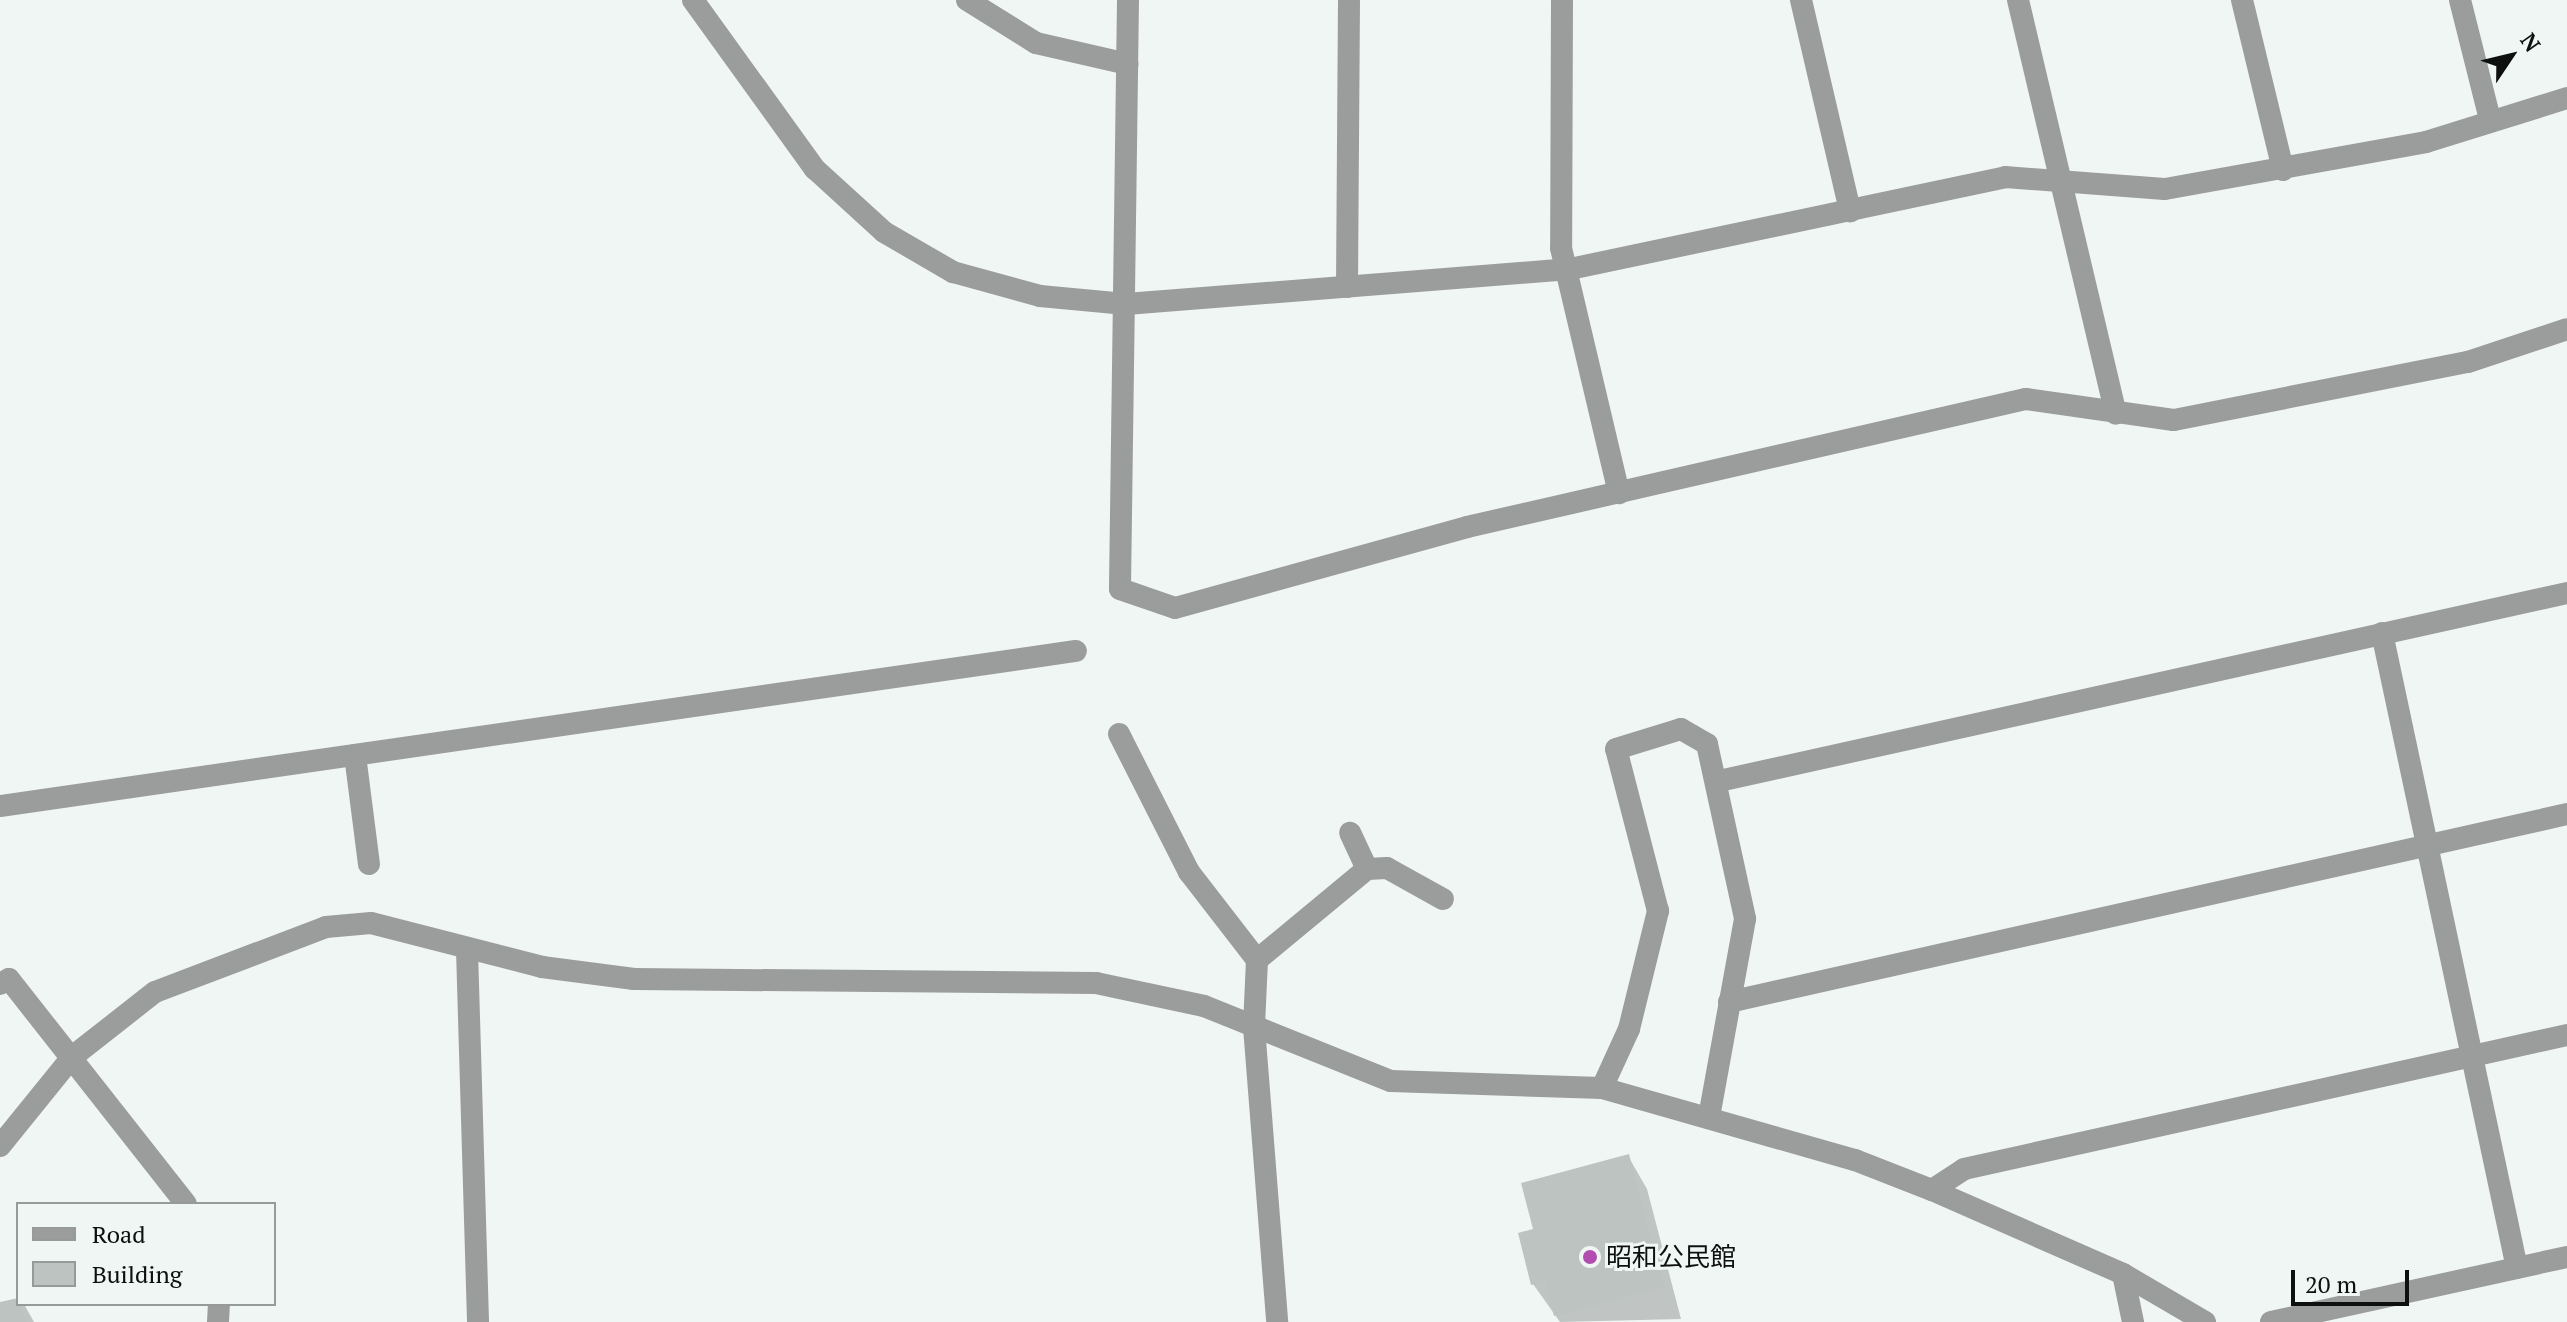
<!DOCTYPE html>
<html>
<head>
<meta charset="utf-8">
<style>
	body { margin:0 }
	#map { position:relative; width:2567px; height:1322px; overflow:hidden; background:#f0f6f4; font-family:"PT Serif","Noto Sans JP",serif }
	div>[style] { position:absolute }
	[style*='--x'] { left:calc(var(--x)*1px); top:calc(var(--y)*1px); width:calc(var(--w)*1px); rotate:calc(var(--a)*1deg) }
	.shadow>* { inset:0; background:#0003 }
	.building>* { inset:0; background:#bdc3c1 }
	.minor>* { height:22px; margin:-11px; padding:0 11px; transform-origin:11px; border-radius:11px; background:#9b9d9d }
	.dots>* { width:22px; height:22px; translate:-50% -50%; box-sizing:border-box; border:4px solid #f0f6f4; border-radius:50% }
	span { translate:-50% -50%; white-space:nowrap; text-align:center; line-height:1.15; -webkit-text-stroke:6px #f0f6f4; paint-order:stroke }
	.poi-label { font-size:26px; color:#0e1010 }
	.left { translate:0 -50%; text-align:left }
	.legend { position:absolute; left:16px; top:1202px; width:260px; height:104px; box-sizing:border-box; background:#f0f6f4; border:2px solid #969a99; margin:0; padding:10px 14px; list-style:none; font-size:24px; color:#0e1010 }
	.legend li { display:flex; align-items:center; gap:16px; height:40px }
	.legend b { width:40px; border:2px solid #969a99 }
	.north { position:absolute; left:2471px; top:16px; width:80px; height:80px; -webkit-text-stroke:6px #f0f6f4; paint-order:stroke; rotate:55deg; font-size:22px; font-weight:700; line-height:32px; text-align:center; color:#0e1010 }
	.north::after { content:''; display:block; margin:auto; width:28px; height:36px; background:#0e1010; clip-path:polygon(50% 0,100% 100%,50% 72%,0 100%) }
	.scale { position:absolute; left:2291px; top:1270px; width:118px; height:36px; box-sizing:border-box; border:4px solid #0e1010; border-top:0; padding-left:10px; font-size:24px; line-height:28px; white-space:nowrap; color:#0e1010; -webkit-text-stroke:6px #f0f6f4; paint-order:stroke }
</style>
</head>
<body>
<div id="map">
	<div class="shadow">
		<div style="clip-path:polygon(1628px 1156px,1647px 1189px,1681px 1319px,1560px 1322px,1533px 1284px,1536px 1231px)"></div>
		<div style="clip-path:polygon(0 1304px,24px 1304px,34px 1322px,0 1322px)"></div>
	</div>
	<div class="building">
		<div style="clip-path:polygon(1629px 1154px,1664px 1287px,1554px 1316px,1545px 1282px,1531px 1285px,1518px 1233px,1533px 1229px,1521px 1183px)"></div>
		<div style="clip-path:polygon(18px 1298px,27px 1322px,0 1322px,0 1302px)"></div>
	</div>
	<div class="minor">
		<div style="--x:693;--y:0;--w:208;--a:54.2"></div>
		<div style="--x:815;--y:169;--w:93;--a:42.4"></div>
		<div style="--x:884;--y:232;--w:80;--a:30.1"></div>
		<div style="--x:953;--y:272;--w:90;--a:15.4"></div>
		<div style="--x:1040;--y:296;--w:86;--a:5.3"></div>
		<div style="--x:1126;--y:304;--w:445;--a:-4.5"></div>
		<div style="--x:1570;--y:269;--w:445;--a:-11.9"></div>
		<div style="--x:2005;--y:177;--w:160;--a:4.3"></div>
		<div style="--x:2165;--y:189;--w:265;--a:-10.2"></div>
		<div style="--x:2426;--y:142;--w:148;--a:-17.3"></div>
		<div style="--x:967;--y:0;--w:81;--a:31.9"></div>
		<div style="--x:1036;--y:43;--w:94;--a:12.9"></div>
		<div style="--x:1128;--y:0;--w:589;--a:90.78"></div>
		<div style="--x:1120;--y:589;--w:58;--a:19.1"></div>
		<div style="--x:1175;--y:608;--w:303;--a:-15.5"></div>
		<div style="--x:1467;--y:527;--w:573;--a:-12.9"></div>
		<div style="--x:2026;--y:399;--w:149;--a:8.1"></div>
		<div style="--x:2174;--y:420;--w:300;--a:-11.2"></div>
		<div style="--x:2468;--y:362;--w:104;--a:-18.4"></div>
		<div style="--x:1562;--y:0;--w:248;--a:90.2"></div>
		<div style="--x:1561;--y:248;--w:252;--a:76.7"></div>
		<div style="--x:1801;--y:0;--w:217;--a:76.9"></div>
		<div style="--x:2018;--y:0;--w:425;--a:76.7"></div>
		<div style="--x:2242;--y:0;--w:175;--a:76.4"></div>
		<div style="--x:2460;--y:0;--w:123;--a:75.9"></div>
		<div style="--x:1347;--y:287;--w:287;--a:-89.6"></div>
		<div style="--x:2382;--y:633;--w:649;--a:78"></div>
		<div style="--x:1119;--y:734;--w:155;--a:63.1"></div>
		<div style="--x:1189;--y:872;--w:111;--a:52.3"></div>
		<div style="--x:1257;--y:960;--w:67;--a:92.6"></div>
		<div style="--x:1254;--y:1027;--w:296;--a:85.5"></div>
		<div style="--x:355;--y:755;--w:110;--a:82.7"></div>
		<div style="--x:1719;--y:781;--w:869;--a:-12.5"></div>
		<div style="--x:0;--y:806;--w:1087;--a:-8.2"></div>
		<div style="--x:1367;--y:869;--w:20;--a:-3"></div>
		<div style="--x:1387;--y:868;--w:64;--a:29"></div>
		<div style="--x:467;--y:950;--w:372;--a:88.3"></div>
		<div style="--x:1257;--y:960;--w:143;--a:-39.6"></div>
		<div style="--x:1367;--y:869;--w:40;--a:-115"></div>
		<div style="--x:0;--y:984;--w:10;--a:-29"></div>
		<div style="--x:9;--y:979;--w:286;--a:51.8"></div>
		<div style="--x:1729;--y:1002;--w:859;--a:-12.64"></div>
		<div style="--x:1602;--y:1088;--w:65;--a:-65.4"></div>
		<div style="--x:1629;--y:1029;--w:122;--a:-76.2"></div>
		<div style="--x:1658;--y:911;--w:167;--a:-104.5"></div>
		<div style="--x:1616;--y:749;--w:68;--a:-17.1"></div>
		<div style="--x:1681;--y:729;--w:30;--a:30"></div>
		<div style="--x:1707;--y:744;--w:179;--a:77.7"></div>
		<div style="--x:1745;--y:919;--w:202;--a:100.3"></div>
		<div style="--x:0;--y:1146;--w:114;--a:-51"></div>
		<div style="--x:72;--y:1057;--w:105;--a:-38.1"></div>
		<div style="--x:155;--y:992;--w:183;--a:-20.8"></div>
		<div style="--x:326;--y:927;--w:45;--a:-5.1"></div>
		<div style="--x:371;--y:923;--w:177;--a:14.4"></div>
		<div style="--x:542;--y:967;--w:93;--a:7.4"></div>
		<div style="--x:634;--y:979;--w:462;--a:0.5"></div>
		<div style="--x:1096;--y:983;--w:110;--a:12"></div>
		<div style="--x:1204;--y:1006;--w:201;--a:21.9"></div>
		<div style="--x:1391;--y:1081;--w:211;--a:1.9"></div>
		<div style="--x:1602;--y:1088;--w:263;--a:15.9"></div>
		<div style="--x:1855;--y:1160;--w:83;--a:21.3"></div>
		<div style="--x:1932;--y:1190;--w:209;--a:23.7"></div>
		<div style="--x:2123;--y:1274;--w:95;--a:30.3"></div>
		<div style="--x:1932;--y:1190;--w:38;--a:-33"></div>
		<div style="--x:1964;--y:1169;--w:618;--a:-12.53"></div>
		<div style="--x:2123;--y:1274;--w:49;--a:78.2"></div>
		<div style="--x:218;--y:1322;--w:18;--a:-87"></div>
		<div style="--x:2271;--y:1322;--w:303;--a:-12.4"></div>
	</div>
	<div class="dots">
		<div style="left:1590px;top:1257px;background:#b24cb1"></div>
	</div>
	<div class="poi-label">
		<span class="left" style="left:1606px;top:1257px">昭和公民館</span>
	</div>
	<ul class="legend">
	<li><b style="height:10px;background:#9b9d9d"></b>Road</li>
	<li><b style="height:22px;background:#bdc3c1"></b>Building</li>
	</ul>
	<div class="north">N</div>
	<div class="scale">20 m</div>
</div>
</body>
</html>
